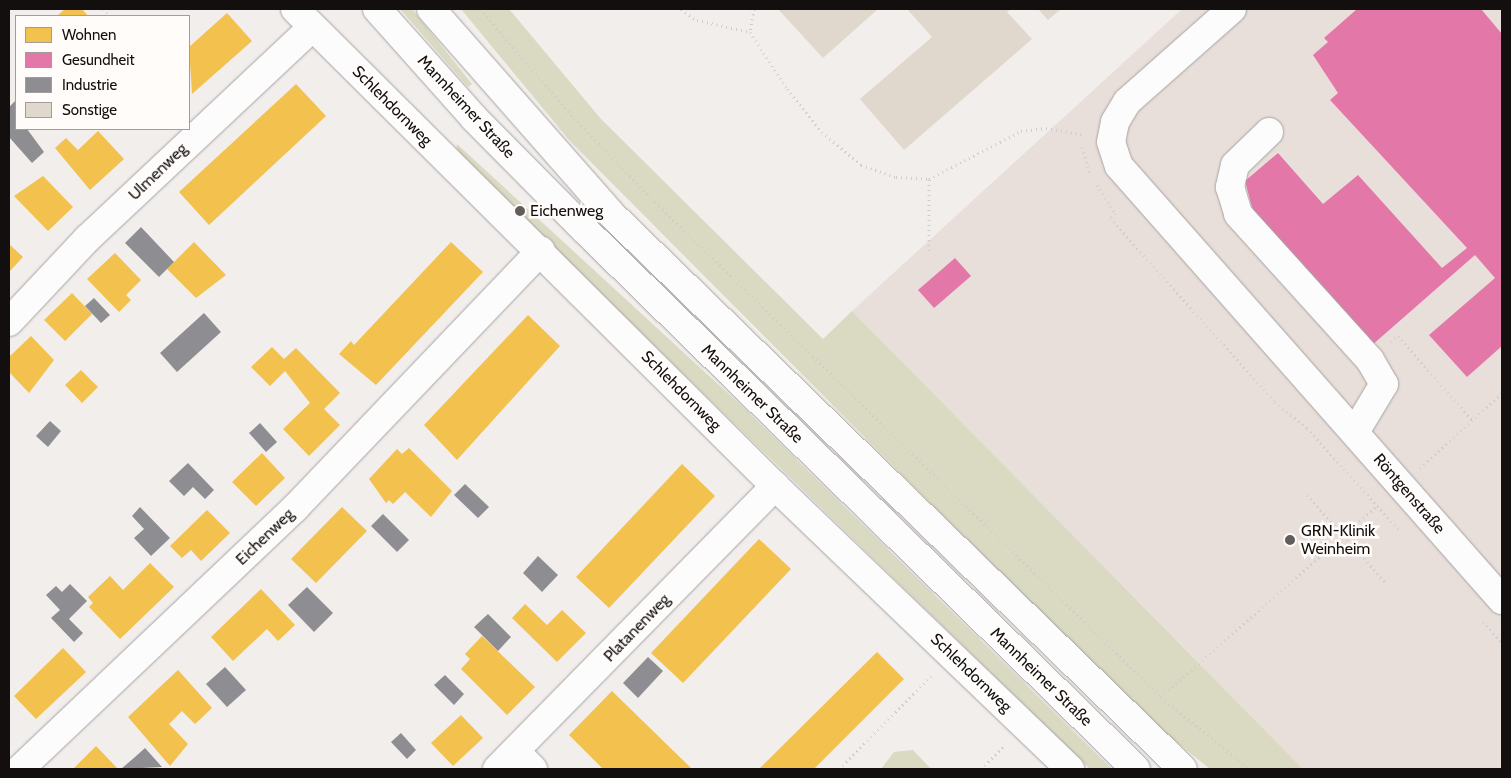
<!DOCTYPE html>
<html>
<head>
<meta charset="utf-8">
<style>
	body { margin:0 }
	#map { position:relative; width:1511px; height:778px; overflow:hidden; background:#f2eeec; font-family:Cabin,sans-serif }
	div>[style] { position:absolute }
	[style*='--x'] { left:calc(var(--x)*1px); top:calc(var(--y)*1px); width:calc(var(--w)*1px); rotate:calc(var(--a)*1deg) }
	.built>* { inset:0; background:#e9dfda }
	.green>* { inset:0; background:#dad9c2 }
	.homes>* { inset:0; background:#f2c14e }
	.health>* { inset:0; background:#e377a8 }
	.industry>* { inset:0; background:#8d8d92 }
	.building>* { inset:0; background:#e0d8cd }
	.path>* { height:3px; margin-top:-1.5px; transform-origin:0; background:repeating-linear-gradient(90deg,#cecccc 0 1px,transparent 0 5px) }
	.roads { filter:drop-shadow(0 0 1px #a6a3a2) drop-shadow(0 0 1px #a6a3a2) }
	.minor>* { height:28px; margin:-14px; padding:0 14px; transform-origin:14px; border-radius:14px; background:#fdfcfc }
	.major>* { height:28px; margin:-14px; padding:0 14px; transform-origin:14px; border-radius:14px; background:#fdfcfc }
	.dots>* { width:14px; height:14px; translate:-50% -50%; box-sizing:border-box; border:2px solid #fffcfa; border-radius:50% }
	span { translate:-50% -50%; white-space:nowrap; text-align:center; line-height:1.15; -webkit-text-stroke:5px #fffcfa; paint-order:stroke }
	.street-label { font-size:16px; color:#120f0e }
	.poi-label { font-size:16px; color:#120f0e }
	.left { translate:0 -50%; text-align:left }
	.frame { position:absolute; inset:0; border:10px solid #120f0e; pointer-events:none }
	.legend { position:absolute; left:15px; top:15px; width:175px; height:115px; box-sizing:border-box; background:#fffcfa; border:1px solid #a09d9c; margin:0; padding:6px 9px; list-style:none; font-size:15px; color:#120f0e }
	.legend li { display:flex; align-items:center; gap:10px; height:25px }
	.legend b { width:25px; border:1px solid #a09d9c }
</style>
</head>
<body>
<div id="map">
	<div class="built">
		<div style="clip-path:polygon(1182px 9px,1502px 9px,1502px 769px,1303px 769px,852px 311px)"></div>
	</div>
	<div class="green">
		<div style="clip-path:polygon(400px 9px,412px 9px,472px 84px,468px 87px)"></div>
		<div style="clip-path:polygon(461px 9px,509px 9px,601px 119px,823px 339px,852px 311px,1303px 769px,1210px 769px,1134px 708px,569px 140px)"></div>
		<div style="clip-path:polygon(457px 144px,745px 409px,1112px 769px,1090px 769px,456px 153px)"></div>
		<div style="clip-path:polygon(913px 750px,931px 769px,881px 769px,894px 752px)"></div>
	</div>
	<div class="homes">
		<div style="clip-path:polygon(65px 9px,82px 9px,88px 16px,57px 16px)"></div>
		<div style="clip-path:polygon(227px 13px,252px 41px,192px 94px,189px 47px)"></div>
		<div style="clip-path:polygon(296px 84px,326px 116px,209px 225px,179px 192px)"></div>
		<div style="clip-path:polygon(98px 131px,124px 159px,90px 190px,55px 148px,66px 138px,78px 150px)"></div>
		<div style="clip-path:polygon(43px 176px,73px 207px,48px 231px,14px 196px)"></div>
		<div style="clip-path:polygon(194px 242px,226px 275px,196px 298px,167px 269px)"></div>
		<div style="clip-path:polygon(451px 242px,483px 272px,376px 385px,339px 354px,351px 341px,354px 345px)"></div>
		<div style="clip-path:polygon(9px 244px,23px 257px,9px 272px)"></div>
		<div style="clip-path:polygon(115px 253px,141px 280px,126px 295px,131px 300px,119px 312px,87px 279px)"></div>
		<div style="clip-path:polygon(72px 293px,92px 314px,65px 341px,44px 320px)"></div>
		<div style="clip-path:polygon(528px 315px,560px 346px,457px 460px,424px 425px)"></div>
		<div style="clip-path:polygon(31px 336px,54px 360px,29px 393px,9px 372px,9px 357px)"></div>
		<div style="clip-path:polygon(272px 347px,284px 359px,296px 348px,340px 393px,324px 409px,340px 425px,309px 456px,283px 429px,310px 403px,285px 371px,270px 386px,251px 367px)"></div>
		<div style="clip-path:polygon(81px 370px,98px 387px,82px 403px,65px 385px)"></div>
		<div style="clip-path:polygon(409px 448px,452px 491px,431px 517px,405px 492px,393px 504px,389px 500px,386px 503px,369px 479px,397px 449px,402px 454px)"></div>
		<div style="clip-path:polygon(262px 453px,285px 478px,256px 506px,232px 482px)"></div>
		<div style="clip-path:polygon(682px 464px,715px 496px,609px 608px,576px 577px)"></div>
		<div style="clip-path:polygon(342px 507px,367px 531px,316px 583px,291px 559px)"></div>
		<div style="clip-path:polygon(207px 510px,230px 533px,201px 561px,191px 550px,182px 558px,170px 546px)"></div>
		<div style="clip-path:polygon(759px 539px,791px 569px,683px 683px,651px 653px)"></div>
		<div style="clip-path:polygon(150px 563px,174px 587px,120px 639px,89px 607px,93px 603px,88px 597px,110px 576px,123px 590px)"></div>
		<div style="clip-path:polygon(261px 589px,295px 625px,278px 641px,267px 629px,233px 661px,211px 637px)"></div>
		<div style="clip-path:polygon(525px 604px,547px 625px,562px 610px,586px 633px,557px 662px,512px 618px)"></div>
		<div style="clip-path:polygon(482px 636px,535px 687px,507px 715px,461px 669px,470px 659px,465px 654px)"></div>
		<div style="clip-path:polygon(63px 648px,86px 672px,36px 719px,14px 696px)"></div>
		<div style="clip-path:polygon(877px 652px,904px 679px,814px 769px,759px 769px)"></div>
		<div style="clip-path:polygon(178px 670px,212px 708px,195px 724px,182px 711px,169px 724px,188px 744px,170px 766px,128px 717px)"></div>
		<div style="clip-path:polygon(612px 691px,692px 769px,603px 769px,569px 735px)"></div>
		<div style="clip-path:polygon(461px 715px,483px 738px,453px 766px,431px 743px)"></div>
		<div style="clip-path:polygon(96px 746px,118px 769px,73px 769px)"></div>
	</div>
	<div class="health">
		<div style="clip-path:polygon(1357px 9px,1481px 9px,1502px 34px,1502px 346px,1467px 377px,1429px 335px,1495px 278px,1475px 255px,1371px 346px,1253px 211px,1245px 181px,1278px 153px,1323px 204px,1358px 175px,1442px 268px,1467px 248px,1330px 100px,1338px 93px,1313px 55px,1328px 42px,1324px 38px)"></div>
		<div style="clip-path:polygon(955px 258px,971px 276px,934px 308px,918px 290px)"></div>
	</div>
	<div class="industry">
		<div style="clip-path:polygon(16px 100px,16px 129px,27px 129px,44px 152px,32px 163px,9px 137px,9px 107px)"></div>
		<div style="clip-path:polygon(141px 227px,174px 262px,159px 277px,125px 243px)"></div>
		<div style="clip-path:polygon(94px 298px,110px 315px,101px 323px,85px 306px)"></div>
		<div style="clip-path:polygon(204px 313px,221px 332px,177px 372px,160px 353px)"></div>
		<div style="clip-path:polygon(50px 421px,61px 431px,48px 447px,36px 436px)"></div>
		<div style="clip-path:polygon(260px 423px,277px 442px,266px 452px,249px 433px)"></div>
		<div style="clip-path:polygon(188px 463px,214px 490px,205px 499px,193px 487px,184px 496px,169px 481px)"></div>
		<div style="clip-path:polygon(465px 484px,489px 507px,478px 518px,454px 495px)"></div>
		<div style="clip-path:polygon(140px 507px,170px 538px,151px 556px,134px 538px,144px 529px,132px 516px)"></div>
		<div style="clip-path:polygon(383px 514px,409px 540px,397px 552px,371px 526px)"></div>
		<div style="clip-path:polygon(538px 556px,558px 575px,542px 592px,523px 573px)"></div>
		<div style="clip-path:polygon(70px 584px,87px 601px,69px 619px,83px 633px,74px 642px,51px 618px,60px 610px,46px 595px,56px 586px,62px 592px)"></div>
		<div style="clip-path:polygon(307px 587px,333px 613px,314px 632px,288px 605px)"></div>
		<div style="clip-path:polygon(488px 614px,511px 637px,498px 651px,474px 627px)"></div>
		<div style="clip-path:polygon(648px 657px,663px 671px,638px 698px,623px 683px)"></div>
		<div style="clip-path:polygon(225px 667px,246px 690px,227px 707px,206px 684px)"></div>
		<div style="clip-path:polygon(445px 675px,464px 694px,454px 705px,434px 685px)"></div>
		<div style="clip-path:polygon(401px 733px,416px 750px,407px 759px,391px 742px)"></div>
		<div style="clip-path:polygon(145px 748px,162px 767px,121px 769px,135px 757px)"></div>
	</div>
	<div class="building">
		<div style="clip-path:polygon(778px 9px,878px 9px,823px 58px)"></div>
		<div style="clip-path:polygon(907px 9px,1011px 9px,1007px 12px,1032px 39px,904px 150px,860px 99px,932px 37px)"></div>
		<div style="clip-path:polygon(1038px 9px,1061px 9px,1048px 20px)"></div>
	</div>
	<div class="path">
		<div style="--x:103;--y:9;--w:10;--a:45"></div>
		<div style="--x:480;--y:9;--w:144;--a:49.2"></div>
		<div style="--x:574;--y:118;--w:117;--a:46"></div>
		<div style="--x:655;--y:202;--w:708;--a:44.37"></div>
		<div style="--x:1161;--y:697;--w:114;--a:39.3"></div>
		<div style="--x:681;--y:9;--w:19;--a:35"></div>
		<div style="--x:697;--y:20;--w:54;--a:12.8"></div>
		<div style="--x:754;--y:9;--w:23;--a:100"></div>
		<div style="--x:750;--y:32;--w:68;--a:57"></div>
		<div style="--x:787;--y:89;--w:55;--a:50.9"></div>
		<div style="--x:822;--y:132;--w:51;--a:40.2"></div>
		<div style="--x:861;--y:165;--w:37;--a:19"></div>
		<div style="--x:896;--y:177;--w:33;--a:3"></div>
		<div style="--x:929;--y:179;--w:104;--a:-27.6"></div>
		<div style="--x:1021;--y:131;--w:25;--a:-7"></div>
		<div style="--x:1046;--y:128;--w:39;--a:10"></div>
		<div style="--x:1082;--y:147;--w:28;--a:73"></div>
		<div style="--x:1097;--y:185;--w:33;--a:57"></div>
		<div style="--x:1115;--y:213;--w:7;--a:135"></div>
		<div style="--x:1110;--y:218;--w:247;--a:48.1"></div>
		<div style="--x:1275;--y:402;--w:41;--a:39.1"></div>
		<div style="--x:1307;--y:428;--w:140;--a:47.9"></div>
		<div style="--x:929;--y:251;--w:72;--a:-90"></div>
		<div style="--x:1391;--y:342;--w:9;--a:-41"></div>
		<div style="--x:1398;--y:336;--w:112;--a:48.6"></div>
		<div style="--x:1420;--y:468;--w:111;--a:-42.4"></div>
		<div style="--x:1307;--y:495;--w:118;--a:48.1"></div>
		<div style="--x:1483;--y:622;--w:28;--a:48"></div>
		<div style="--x:1161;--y:697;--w:290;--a:-41.5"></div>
		<div style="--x:839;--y:769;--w:132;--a:-45.3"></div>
		<div style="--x:981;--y:769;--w:34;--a:-45"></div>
	</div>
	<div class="roads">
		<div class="minor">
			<div style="--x:295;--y:9;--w:677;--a:44.82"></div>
			<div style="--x:775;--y:486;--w:409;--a:43.8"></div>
			<div style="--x:1232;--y:9;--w:140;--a:138.5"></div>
			<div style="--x:1127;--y:102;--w:23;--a:121"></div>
			<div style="--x:1115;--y:122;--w:20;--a:101"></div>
			<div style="--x:1111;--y:142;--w:25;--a:72"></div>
			<div style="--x:1119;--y:166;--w:579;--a:48.57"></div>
			<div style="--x:1269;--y:132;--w:47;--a:135.9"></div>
			<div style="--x:1235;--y:165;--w:23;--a:103"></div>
			<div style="--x:1230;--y:187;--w:28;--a:73"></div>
			<div style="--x:1238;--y:214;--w:197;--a:47.9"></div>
			<div style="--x:1370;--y:360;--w:28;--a:60"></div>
			<div style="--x:1384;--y:384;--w:56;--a:121.1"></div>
			<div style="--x:9;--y:322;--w:115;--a:-46.8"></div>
			<div style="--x:88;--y:238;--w:308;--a:-43.2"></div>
			<div style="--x:516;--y:752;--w:24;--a:45"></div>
			<div style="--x:20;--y:769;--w:379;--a:-43.5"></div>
			<div style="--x:295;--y:508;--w:356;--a:-46.3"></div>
			<div style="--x:497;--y:769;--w:397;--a:-45.5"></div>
		</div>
		<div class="major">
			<div style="--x:377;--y:9;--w:146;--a:48.3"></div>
			<div style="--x:474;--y:118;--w:159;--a:45.3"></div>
			<div style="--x:586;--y:231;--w:769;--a:44.37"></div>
			<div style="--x:431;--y:9;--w:271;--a:48.7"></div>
			<div style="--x:610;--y:213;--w:798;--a:44.14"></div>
		</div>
	</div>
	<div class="dots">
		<div style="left:520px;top:211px;background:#605d5c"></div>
		<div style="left:1290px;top:540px;background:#605d5c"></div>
	</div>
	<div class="street-label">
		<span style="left:392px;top:106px;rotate:45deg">Schlehdornweg</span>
		<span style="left:466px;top:107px;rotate:47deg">Mannheimer Straße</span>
		<span style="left:158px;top:172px;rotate:-44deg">Ulmenweg</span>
		<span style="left:681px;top:391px;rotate:45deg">Schlehdornweg</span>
		<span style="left:752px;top:394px;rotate:44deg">Mannheimer Straße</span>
		<span style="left:1409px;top:494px;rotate:49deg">Röntgenstraße</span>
		<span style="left:265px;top:537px;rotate:-44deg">Eichenweg</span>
		<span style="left:637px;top:628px;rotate:-46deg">Platanenweg</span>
		<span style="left:971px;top:673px;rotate:44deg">Schlehdornweg</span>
		<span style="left:1041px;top:677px;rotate:44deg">Mannheimer Straße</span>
	</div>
	<div class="poi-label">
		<span class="left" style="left:530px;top:211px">Eichenweg</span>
		<span class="left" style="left:1301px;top:540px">GRN-Klinik<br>Weinheim</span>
	</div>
	<div class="frame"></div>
	<ul class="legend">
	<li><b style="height:14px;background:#f2c14e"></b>Wohnen</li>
	<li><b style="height:14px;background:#e377a8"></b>Gesundheit</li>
	<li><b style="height:14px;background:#8d8d92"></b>Industrie</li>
	<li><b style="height:14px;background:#e0d8cd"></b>Sonstige</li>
	</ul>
</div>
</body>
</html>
